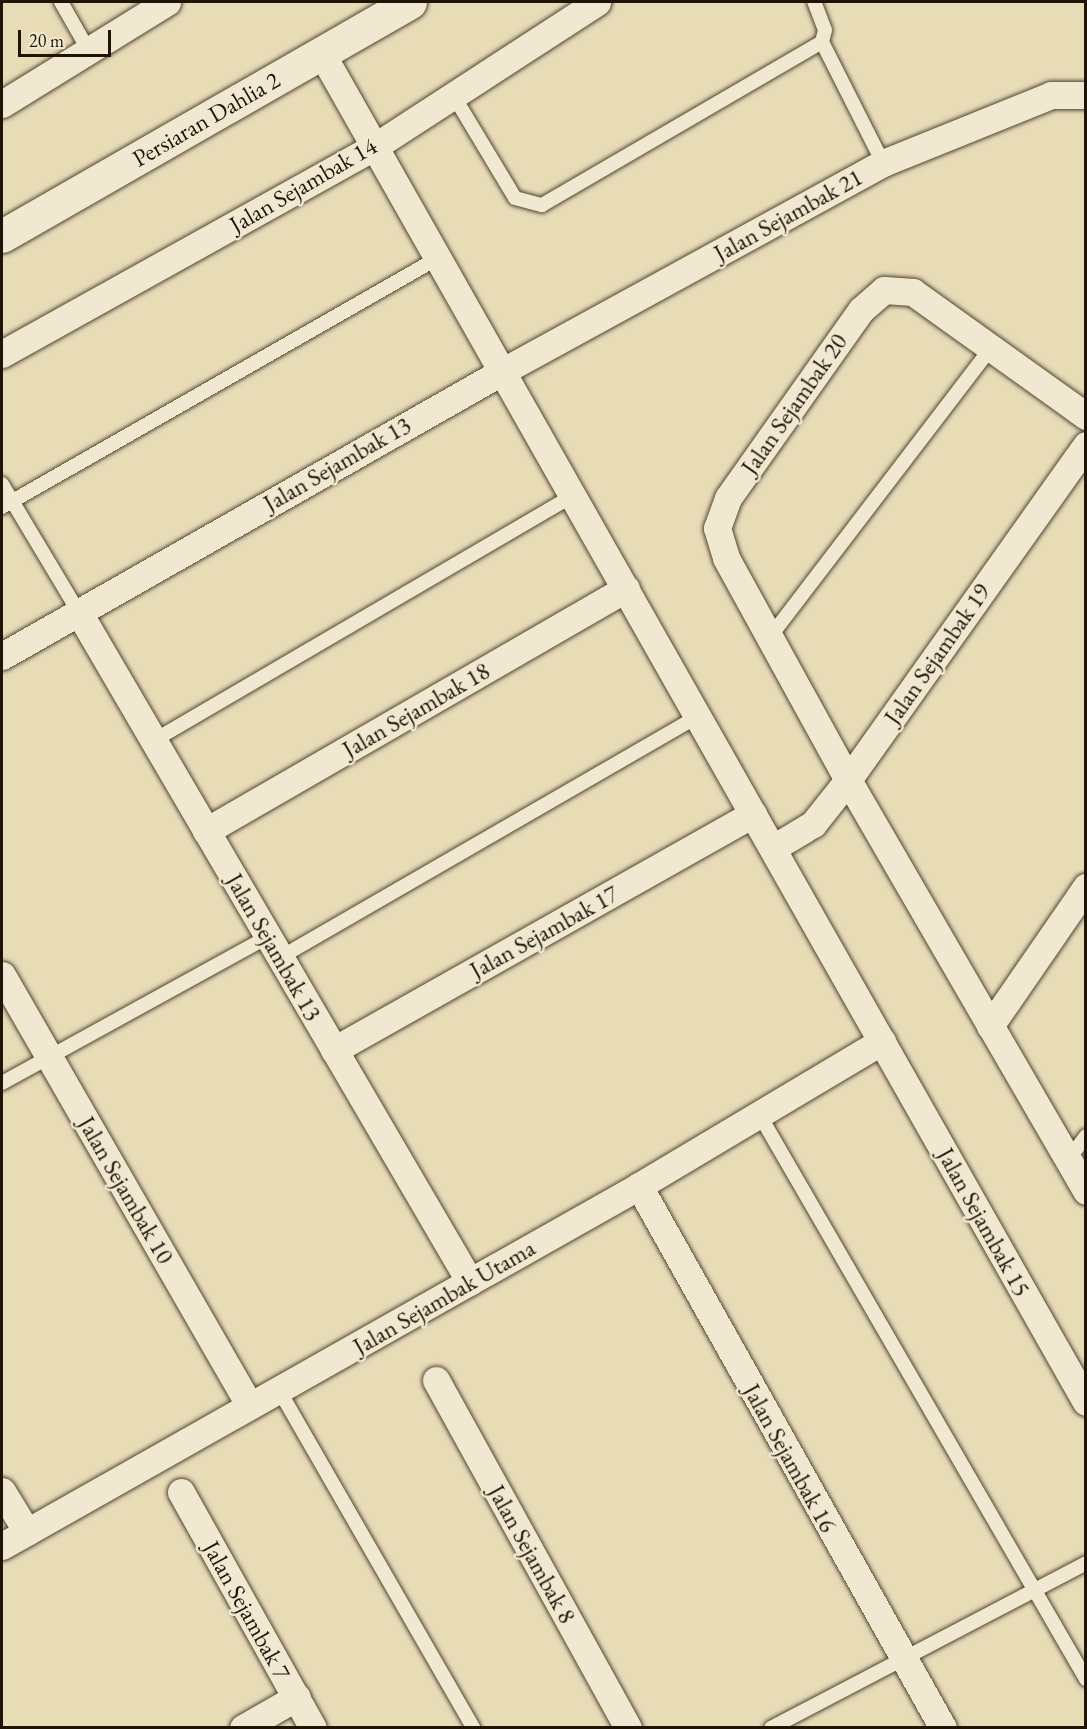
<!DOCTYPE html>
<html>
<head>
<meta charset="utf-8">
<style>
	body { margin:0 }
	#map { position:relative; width:1087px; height:1729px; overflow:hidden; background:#e8dcb7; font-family:"EB Garamond",serif }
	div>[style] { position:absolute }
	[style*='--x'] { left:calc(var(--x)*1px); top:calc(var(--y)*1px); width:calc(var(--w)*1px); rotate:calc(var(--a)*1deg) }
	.roads { filter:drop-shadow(0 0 2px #514632) drop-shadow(0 0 2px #514632) }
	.lane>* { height:14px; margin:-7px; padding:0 7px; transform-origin:7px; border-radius:7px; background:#f0e8d0 }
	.street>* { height:27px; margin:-13.5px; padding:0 13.5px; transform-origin:13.5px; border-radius:13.5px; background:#f0e8d0 }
	.secondary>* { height:33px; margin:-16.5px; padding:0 16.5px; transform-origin:16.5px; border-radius:16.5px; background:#f0e8d0 }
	span { translate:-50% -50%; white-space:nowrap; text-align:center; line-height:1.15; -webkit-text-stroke:5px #f0e8d0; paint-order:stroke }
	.street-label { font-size:24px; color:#1f1405 }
	.frame { position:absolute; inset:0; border:3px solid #1f1405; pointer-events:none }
	.scale { position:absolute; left:18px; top:30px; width:93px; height:27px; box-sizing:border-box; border:3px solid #1f1405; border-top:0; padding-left:8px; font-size:18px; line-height:21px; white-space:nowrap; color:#1f1405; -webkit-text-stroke:4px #f0e8d0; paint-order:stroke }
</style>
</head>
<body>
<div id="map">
	<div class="roads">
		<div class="lane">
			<div style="--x:61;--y:2;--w:56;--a:60.3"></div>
			<div style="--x:822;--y:42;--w:136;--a:63.2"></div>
			<div style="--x:452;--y:93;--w:122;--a:59"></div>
			<div style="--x:515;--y:198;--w:28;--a:15"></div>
			<div style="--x:542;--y:205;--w:324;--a:-30.2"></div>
			<div style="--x:822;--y:42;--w:12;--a:-76"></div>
			<div style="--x:825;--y:30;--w:30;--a:-111"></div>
			<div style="--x:2;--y:484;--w:148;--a:59.1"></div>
			<div style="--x:2;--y:507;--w:502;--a:-29.73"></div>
			<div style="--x:770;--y:637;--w:364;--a:-52.6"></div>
			<div style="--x:153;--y:741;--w:486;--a:-30.3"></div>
			<div style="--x:281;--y:957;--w:478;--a:-30"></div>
			<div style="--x:2;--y:1083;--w:305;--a:-28.8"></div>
			<div style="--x:759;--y:1114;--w:653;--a:59.94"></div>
			<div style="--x:1068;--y:1160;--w:30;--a:-53"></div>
			<div style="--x:279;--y:1390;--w:390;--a:60.1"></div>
			<div style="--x:771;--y:1728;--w:356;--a:-27.6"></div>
		</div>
		<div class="street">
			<div style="--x:322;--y:54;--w:1549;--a:60.46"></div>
			<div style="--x:2;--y:104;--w:194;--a:-31.7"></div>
			<div style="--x:2;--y:354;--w:426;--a:-29.1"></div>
			<div style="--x:374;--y:147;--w:266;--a:-33"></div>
			<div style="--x:1086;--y:416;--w:213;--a:-144.4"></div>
			<div style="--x:913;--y:292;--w:29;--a:-176"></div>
			<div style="--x:884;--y:290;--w:30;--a:139"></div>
			<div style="--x:861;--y:310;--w:230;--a:125.3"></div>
			<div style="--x:728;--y:498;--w:32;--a:110"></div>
			<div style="--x:717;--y:528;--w:31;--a:73"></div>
			<div style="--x:726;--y:558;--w:253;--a:61.2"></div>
			<div style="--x:848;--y:780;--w:475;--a:59.9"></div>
			<div style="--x:78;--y:611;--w:777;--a:59.71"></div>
			<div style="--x:2;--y:656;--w:576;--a:-29.63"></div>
			<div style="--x:503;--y:371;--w:433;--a:-28.7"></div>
			<div style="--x:883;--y:163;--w:181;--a:-22"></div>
			<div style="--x:1051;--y:95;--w:35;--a:0"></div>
			<div style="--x:206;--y:831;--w:485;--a:-30"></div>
			<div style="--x:773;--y:848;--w:47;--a:-31"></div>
			<div style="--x:813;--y:824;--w:56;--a:-51.5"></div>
			<div style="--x:848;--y:780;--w:411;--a:-54.6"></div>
			<div style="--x:2;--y:975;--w:497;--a:60.1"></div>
			<div style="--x:990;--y:1026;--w:169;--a:-55.4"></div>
			<div style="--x:334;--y:1050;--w:481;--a:-29.4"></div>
			<div style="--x:639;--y:1186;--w:621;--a:60.71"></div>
			<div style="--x:436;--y:1380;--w:397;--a:61.1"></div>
			<div style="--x:2;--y:1491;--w:48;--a:58.6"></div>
			<div style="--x:181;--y:1492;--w:270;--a:60.8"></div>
			<div style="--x:2;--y:1546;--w:732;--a:-29.47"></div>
			<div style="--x:639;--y:1186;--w:283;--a:-30.8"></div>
			<div style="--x:243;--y:1728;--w:62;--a:-29.9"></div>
		</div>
		<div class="secondary">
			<div style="--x:2;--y:236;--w:470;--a:-29.8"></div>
		</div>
	</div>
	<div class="street-label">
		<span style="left:206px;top:119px;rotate:-30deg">Persiaran Dahlia 2</span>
		<span style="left:303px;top:185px;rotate:-30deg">Jalan Sejambak 14</span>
		<span style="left:788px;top:215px;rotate:-29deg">Jalan Sejambak 21</span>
		<span style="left:794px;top:404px;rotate:-55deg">Jalan Sejambak 20</span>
		<span style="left:337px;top:464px;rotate:-30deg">Jalan Sejambak 13</span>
		<span style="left:937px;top:654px;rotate:-55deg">Jalan Sejambak 19</span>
		<span style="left:416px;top:710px;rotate:-30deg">Jalan Sejambak 18</span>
		<span style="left:544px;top:932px;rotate:-29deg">Jalan Sejambak 17</span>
		<span style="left:274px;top:947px;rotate:60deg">Jalan Sejambak 13</span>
		<span style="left:126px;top:1190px;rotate:60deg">Jalan Sejambak 10</span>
		<span style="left:984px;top:1222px;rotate:61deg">Jalan Sejambak 15</span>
		<span style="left:444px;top:1297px;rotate:-30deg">Jalan Sejambak Utama</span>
		<span style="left:790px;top:1458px;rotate:61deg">Jalan Sejambak 16</span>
		<span style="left:532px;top:1554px;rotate:61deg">Jalan Sejambak 8</span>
		<span style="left:247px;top:1610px;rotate:61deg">Jalan Sejambak 7</span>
	</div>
	<div class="frame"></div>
	<div class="scale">20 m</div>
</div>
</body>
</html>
